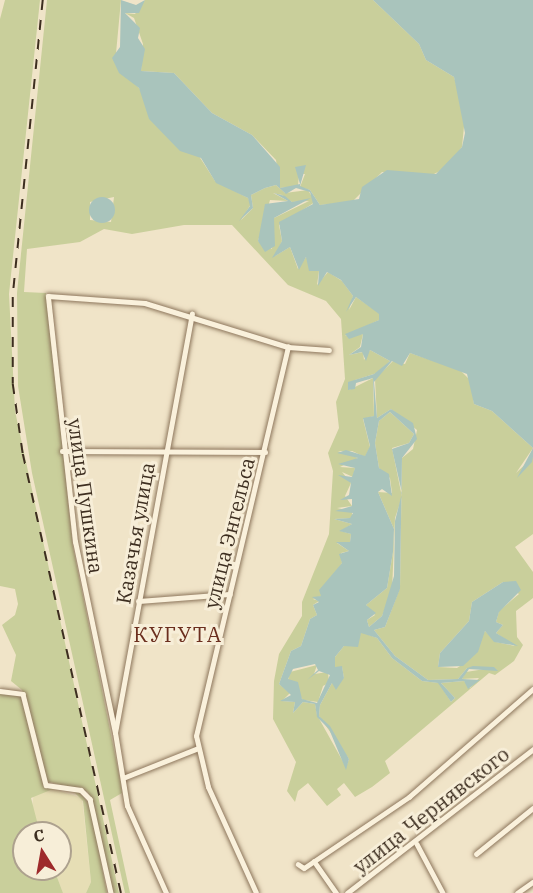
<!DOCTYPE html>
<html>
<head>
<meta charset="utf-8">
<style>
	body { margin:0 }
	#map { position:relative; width:533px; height:893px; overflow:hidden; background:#f0e4c8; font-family:"IBM Plex Serif",serif }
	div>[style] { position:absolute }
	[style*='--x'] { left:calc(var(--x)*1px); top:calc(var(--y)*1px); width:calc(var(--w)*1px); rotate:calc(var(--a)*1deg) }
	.farmland>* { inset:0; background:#e6deb5 }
	.green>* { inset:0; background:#c9cf9b }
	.water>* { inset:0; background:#a9c4bc }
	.round { border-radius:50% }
	.roads { filter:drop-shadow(0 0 2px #8d765c) drop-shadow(0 0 2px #8d765c) }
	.minor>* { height:4.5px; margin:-2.25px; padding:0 2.25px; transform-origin:2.25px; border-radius:2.25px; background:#faf1dc }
	.rail>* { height:1.5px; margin-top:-0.75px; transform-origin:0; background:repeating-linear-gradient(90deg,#3d2e20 0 10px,transparent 0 20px) }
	span { translate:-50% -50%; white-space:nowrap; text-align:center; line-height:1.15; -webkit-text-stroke:6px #f7eed8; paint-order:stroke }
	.street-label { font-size:20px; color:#3d2e20 }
	.neighbourhood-label { font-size:21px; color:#6b2e1e; letter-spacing:1.5px }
	.north { position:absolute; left:12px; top:821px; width:60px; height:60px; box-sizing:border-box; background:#f7eed8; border:2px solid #ada18e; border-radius:50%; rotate:349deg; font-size:16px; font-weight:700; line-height:24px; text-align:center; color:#3d2e20 }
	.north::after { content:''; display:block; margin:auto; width:21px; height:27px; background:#9e2a2b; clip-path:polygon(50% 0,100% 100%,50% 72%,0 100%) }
</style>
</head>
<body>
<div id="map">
	<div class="farmland">
		<div style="clip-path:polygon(54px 789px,82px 798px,91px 882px,86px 893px,63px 893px,54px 869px,60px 869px,60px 833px,40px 833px,32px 807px,34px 792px)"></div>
	</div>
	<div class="green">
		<div style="clip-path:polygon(5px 0,40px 0,9px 294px,15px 411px,119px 893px,113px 893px,88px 792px,46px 781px,22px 690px,11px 681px,16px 655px,2px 625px,15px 615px,18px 604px,15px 589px,0 586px,0 19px)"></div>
		<div style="clip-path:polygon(evenodd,47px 0,121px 0,115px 64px,139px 88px,176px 146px,199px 156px,215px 181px,248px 198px,251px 204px,241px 220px,253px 208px,251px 195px,265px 188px,276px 185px,285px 193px,308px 190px,315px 202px,279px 225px,282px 241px,275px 256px,290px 247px,298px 269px,306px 257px,319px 271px,317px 285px,328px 272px,342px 281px,353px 296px,349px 310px,356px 297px,379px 313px,379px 320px,345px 336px,363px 334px,360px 347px,349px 355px,363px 352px,364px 360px,370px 350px,390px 361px,377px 373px,355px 380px,349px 390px,373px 378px,374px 416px,363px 419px,370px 447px,365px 457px,352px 451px,338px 451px,358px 458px,340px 467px,355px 468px,353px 477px,342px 472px,351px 483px,345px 496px,352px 506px,337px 508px,352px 511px,352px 518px,334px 519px,352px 524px,341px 531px,351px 534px,350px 542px,337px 543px,349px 551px,341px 553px,342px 563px,321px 596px,313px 599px,319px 601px,313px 605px,317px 615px,310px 619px,301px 646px,291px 651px,279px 684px,290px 693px,282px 701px,295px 702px,293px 713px,303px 702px,315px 704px,317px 715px,346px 767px,349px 759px,319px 716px,320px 705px,332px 683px,344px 678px,342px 667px,335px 667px,335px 657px,344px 646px,356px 646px,361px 632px,377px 638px,392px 658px,422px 681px,439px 683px,451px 702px,455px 698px,441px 683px,464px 681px,470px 688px,479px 678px,462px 679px,466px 672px,491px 668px,467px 668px,458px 679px,428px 680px,395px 656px,374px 630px,385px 627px,400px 588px,402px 458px,413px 449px,417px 430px,391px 409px,377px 418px,375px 379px,393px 361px,405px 364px,410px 353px,460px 370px,471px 381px,474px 404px,492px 411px,533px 448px,516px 473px,533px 457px,533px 534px,515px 547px,533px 572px,533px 598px,516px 611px,517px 637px,523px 645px,514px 661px,495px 675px,489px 673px,385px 761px,390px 773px,372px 787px,355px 797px,344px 783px,337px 789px,341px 795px,327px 806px,308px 783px,298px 791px,295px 802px,287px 791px,296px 762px,273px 719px,274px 681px,279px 654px,302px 616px,302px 602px,329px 534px,333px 471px,328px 453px,339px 428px,336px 402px,345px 379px,341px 319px,326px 301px,288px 285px,232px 225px,184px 225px,132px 234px,104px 229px,80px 242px,27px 249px,24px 292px,46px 293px,73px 547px,120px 779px,122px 793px,110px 800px,130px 893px,125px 893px,32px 473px,18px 386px,17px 293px,47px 0,273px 193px,282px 195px,292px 202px,309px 201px,274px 218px,272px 249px,258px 241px,270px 200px,288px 201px,273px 193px,47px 0,114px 197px,111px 222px,90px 220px,90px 202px,114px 197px,47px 0,503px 582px,519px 594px,499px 611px,496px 622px,503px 625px,496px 633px,515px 646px,496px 642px,485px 631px,466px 662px,457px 668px,438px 667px,440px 653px,469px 621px,472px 602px,503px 582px)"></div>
		<div style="clip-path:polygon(145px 0,373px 0,419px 44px,426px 60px,454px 77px,465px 116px,462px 147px,446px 168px,428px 177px,382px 172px,352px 202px,320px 205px,310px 190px,300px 187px,305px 174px,299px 174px,298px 186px,280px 188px,276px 160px,252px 135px,212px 113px,174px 73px,141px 71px,143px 44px,134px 18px,125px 13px,135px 14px)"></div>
		<div style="clip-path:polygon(390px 412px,414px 434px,409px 443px,392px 448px,402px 497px,395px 518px,392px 591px,382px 616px,369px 627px,367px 620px,375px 615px,366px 605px,387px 588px,393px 552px,394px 529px,378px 492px,392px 493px,390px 478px,379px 468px,375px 443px,379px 421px)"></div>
		<div style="clip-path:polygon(317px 665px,314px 674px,328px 672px,329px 683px,323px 686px,318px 702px,303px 700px,288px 680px,290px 672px)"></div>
		<div style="clip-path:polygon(20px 693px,43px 784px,53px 789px,31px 798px,40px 833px,24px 833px,24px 869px,54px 869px,63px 893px,0 893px,0 694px)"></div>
		<div style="clip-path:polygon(73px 791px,81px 793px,90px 806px,107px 893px,86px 893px,91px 882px,83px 801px)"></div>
	</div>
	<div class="water">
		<div style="clip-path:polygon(evenodd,121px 0,136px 5px,145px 0,139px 13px,125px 13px,140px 28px,138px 38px,145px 49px,141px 71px,174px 73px,212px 113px,252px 135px,280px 167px,280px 188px,300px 184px,295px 167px,306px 165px,300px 186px,310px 190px,320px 205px,359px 199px,362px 187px,387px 170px,436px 174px,462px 147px,465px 133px,454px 77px,426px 60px,419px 44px,373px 0,533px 0,533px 457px,532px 462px,517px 478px,533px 448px,492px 411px,474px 404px,467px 374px,410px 353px,402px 366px,392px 361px,374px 382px,377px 418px,391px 409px,413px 423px,417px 439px,402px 458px,400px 589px,385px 627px,374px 630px,395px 656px,428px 680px,458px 679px,467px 668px,473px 666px,494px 667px,498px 671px,469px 669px,462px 679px,480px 680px,468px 689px,464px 681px,441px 683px,455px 698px,451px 702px,438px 683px,422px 681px,392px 658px,377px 638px,361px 633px,358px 647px,344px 646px,335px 657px,335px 667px,342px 666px,344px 678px,336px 690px,332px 683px,320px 705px,319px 716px,330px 726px,349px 759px,346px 770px,329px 729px,317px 717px,315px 704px,303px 702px,293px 713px,295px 702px,280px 701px,291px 695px,279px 684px,291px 651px,301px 646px,310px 619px,317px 615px,313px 605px,319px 602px,312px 597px,321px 596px,319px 590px,342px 563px,339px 554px,349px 551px,336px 542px,350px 542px,351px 534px,339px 531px,352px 524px,334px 519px,350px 518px,353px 513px,335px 511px,352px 506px,352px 499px,340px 500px,349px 495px,351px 483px,338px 475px,352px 477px,355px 468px,338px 464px,358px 458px,337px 453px,346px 450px,365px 456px,370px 446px,363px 418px,374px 416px,374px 401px,373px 378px,356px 383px,355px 389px,348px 390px,348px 382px,374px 374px,390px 361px,370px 350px,366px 361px,362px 352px,349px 355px,361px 347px,363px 334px,349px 339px,345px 334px,379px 320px,379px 314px,356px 297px,346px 312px,353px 296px,341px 280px,327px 272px,318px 286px,319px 271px,309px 271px,306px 257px,299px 270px,290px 247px,272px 258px,282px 241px,279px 222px,313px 204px,310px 192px,296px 188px,286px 194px,276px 185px,265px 188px,251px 195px,253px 208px,239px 221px,250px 206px,248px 198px,216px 183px,201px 158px,180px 151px,149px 119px,139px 88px,119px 73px,112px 58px,120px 47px,121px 0,390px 412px,414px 434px,409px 443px,392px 449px,402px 493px,395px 521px,394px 576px,382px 616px,369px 627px,367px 620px,376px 613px,366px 605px,387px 588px,393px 552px,394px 529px,378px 492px,382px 489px,392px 496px,389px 474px,379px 468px,375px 443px,379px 421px,390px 412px,121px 0,315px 664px,318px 670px,307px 680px,319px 671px,330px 675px,317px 703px,302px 699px,298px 682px,288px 679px,293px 669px,315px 664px)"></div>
		<div style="clip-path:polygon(274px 193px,285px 196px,292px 202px,311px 198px,274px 218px,275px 246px,265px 252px,258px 241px,265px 204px,288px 201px)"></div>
		<div class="round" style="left:89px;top:197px;width:26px;height:26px"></div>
		<div style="clip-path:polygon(503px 582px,516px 581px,521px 590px,499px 612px,496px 622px,503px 625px,496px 633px,518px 646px,494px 642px,485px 631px,478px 652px,463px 666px,438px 667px,440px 653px,469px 621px,472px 602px)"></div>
	</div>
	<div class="roads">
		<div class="minor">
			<div style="--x:62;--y:451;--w:203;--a:0.3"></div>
			<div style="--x:138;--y:601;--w:92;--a:-4.4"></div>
			<div style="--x:0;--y:691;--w:23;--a:7"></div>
			<div style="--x:23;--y:694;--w:94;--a:75.8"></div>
			<div style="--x:46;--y:785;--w:35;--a:8"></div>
			<div style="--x:81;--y:790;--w:13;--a:45"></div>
			<div style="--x:90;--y:799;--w:96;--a:77.4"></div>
			<div style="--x:115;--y:733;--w:195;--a:-101.8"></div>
			<div style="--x:75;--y:542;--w:247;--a:-96.3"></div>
			<div style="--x:48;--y:296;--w:97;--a:4.1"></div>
			<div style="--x:145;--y:303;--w:150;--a:17.1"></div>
			<div style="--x:288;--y:347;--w:41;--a:4.2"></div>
			<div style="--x:123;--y:778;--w:79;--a:-21.7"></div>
			<div style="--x:417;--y:844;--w:55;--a:62"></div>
			<div style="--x:476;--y:854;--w:73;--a:-38.9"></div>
			<div style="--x:314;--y:861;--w:39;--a:55"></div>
			<div style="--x:298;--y:864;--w:7;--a:34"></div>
			<div style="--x:304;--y:868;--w:127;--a:-34.1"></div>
			<div style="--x:409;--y:797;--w:164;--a:-41.1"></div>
			<div style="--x:166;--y:893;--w:95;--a:-114.1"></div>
			<div style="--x:127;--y:806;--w:74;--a:-99.3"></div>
			<div style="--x:115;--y:733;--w:426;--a:-79.6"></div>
			<div style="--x:256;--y:893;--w:116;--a:-114.4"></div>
			<div style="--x:208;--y:787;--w:52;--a:-103.2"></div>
			<div style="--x:196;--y:736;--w:400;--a:-76.7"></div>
			<div style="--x:347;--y:893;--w:235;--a:-37.7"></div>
			<div style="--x:517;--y:893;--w:19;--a:-35"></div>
		</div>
	</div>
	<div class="rail">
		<div style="--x:43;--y:0;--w:299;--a:95.8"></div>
		<div style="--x:13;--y:297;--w:87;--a:90"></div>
		<div style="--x:13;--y:384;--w:71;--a:81.9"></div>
		<div style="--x:23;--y:454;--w:450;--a:77.4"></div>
	</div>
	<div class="street-label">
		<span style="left:86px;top:496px;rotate:82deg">улица Пушкина</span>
		<span style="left:135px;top:533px;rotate:-80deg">Казачья улица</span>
		<span style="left:229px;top:533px;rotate:-76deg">улица Энгельса</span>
		<span style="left:431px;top:810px;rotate:-38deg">улица Чернявского</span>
	</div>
	<div class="neighbourhood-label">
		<span style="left:178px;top:634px">КУГУТА</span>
	</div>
	<div class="north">С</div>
</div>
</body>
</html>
